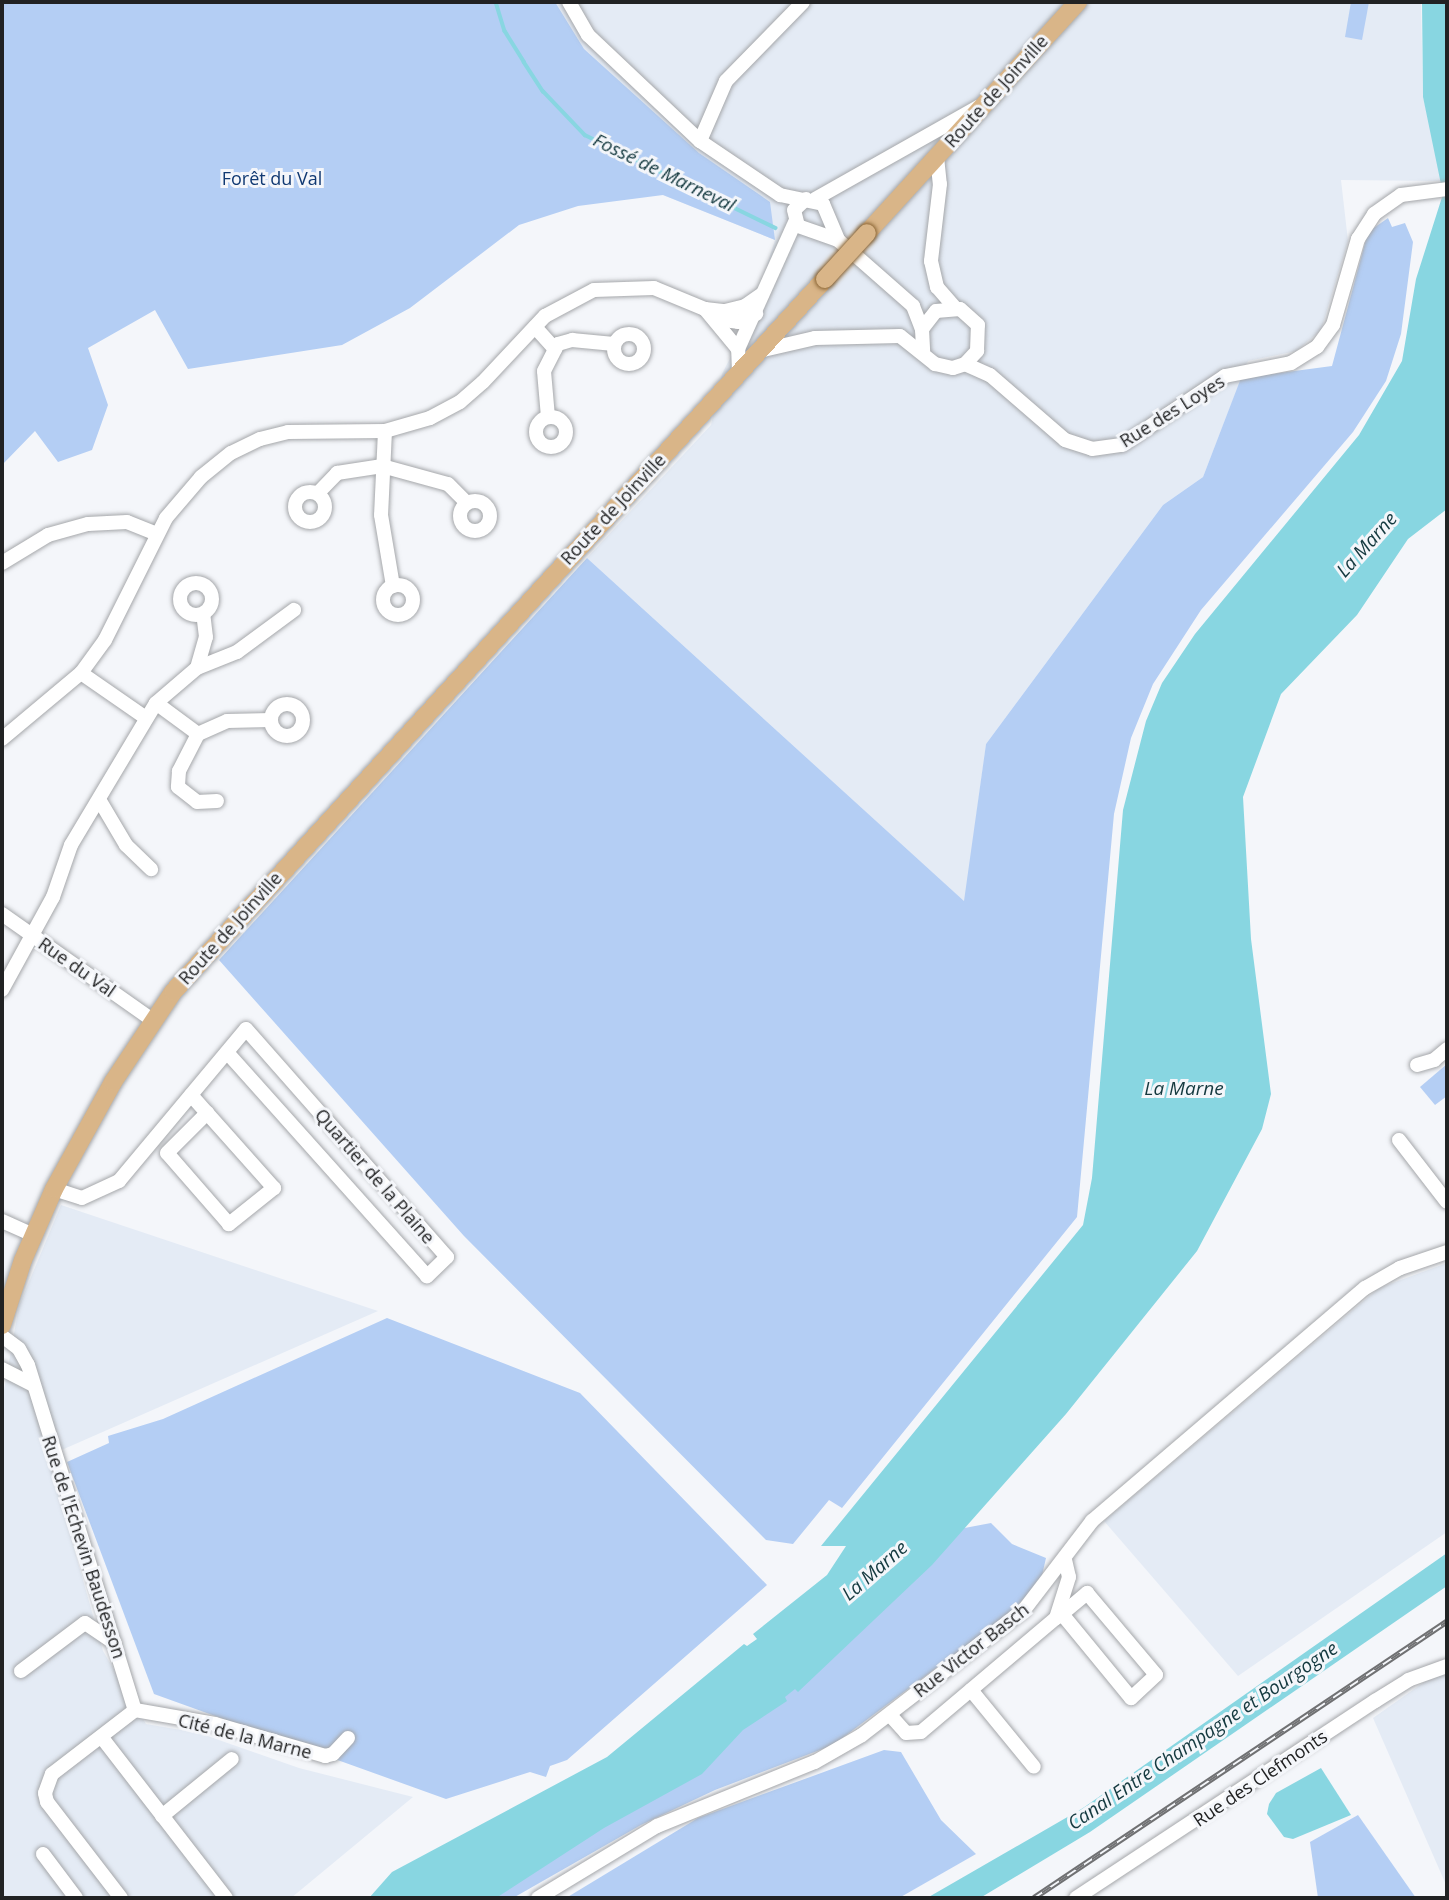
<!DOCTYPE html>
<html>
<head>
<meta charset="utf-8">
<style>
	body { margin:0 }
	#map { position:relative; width:1449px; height:1900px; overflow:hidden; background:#f4f6fa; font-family:"Open Sans",sans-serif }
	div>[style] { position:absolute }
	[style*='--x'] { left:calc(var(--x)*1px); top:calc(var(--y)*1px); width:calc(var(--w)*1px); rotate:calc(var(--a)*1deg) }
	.built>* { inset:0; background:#e4ebf5 }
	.green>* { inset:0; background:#b4cef4 }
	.water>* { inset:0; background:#88d6e1 }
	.stream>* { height:3.5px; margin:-1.75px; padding:0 1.75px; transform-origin:1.75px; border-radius:1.75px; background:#88d6e1 }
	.roads { filter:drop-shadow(0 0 2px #a5a7aa) drop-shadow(0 0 2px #a5a7aa) }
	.minor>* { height:14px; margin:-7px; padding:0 7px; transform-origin:7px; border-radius:7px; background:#fff }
	.minor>.ring { margin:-7px; padding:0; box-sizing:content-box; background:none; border:14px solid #fff; border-radius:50% }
	.major>* { height:18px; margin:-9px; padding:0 9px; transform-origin:9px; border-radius:9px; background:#d9b588 }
	.rail>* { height:6px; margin-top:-3px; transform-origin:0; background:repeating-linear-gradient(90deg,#f4f6fa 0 10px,#707173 0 20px); box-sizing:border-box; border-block:2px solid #707173 }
	.bridges { filter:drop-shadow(0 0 2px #886231) drop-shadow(0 0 2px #886231) }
	.major-bridge>* { height:18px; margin:-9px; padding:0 9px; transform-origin:9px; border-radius:9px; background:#d9b588 }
	span { translate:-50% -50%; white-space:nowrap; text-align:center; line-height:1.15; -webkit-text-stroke:6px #f4f6fa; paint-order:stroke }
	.street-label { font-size:18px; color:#212223 }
	.park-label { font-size:18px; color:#103972 }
	.water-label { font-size:19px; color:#14393f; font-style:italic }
	.frame { position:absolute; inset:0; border:4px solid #212223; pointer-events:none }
</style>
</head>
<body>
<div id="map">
	<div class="built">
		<div style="clip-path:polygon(450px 2px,1421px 2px,1423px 97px,1443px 181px,1341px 180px,1348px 241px,1321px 330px,1296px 351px,1248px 361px,1203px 477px,1163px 505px,986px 744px,965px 902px,587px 558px,711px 425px,722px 374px,748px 323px,775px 240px,663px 195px)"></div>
		<div style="clip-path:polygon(61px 1205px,378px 1311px,48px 1456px,103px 1651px,146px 1724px,199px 1733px,299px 1768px,413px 1797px,291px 1898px,2px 1898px,2px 1401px,19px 1306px)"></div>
		<div style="clip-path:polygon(1447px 1263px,1447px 1532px,1238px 1676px,1104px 1521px,1379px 1288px)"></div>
		<div style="clip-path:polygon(1447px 1666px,1447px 1887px,1373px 1718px)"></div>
	</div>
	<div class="green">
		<div style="clip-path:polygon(2px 2px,555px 2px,584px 49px,699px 153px,770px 202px,775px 240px,663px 195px,578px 206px,519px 225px,410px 308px,342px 345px,188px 369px,155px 310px,88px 348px,108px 405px,92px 450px,58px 462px,35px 431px,2px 465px)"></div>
		<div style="clip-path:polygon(1351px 2px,1369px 2px,1362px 40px,1345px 37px)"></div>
		<div style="clip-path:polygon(1388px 218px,1392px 227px,1405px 223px,1413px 242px,1401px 334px,1386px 381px,1353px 432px,1201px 610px,1153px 684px,1131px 738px,1114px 814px,1077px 1217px,842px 1508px,829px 1500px,793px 1544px,766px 1540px,464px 1236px,219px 960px,587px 558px,964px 901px,986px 744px,1163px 505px,1203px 477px,1241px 378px,1332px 366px,1368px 232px)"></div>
		<div style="clip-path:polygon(1447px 1064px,1447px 1096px,1435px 1105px,1420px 1087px)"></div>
		<div style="clip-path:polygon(387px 1318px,580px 1393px,767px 1585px,567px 1760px,550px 1766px,546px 1777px,530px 1772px,446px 1799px,154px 1694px,67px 1462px,109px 1443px,108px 1436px,163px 1419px)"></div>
		<div style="clip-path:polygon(991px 1523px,1012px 1544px,1046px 1558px,1041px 1580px,1011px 1612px,833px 1745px,715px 1790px,641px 1825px,513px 1898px,469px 1898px,954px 1530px)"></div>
		<div style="clip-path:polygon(884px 1750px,901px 1752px,941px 1820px,976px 1854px,899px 1898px,566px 1898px,698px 1818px)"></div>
		<div style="clip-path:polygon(1358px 1815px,1416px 1898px,1318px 1898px,1310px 1842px)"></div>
	</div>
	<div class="water">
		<div style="clip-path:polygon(1422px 2px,1447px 2px,1447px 509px,1408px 539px,1357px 615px,1281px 694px,1243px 797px,1251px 939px,1271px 1094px,1262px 1129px,1197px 1251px,1066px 1414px,932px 1565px,798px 1692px,795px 1689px,785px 1697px,787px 1701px,743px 1730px,702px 1774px,604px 1828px,496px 1898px,369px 1898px,392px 1872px,607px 1757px,744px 1644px,747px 1646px,757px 1639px,753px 1634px,827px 1575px,846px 1546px,821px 1546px,1083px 1225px,1092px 1178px,1123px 810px,1146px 721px,1162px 683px,1195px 634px,1359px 435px,1402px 361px,1416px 279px,1443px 194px,1423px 97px)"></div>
		<div style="clip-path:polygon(1447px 1553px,1447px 1586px,1090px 1832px,980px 1898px,927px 1898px,1083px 1808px)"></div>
		<div style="clip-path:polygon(1321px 1768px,1351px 1815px,1293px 1839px,1284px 1837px,1267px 1814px,1269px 1804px,1276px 1793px)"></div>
	</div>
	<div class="stream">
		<div style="--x:496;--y:2;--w:30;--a:73"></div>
		<div style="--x:505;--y:31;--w:36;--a:58"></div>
		<div style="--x:524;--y:62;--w:35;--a:57"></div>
		<div style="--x:543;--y:91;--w:61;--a:46.3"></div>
		<div style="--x:585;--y:135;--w:212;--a:26"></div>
	</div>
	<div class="roads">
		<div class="minor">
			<div style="--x:569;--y:2;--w:38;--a:60"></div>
			<div style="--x:588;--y:35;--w:154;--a:43.4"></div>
			<div style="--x:700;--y:141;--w:97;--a:34"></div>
			<div style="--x:780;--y:195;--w:44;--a:11.8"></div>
			<div style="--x:823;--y:204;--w:39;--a:67"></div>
			<div style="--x:700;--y:141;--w:65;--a:-66.6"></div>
			<div style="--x:726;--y:81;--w:110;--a:-45.7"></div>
			<div style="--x:937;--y:157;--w:27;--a:84"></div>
			<div style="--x:940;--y:184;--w:78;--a:96.7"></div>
			<div style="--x:931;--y:261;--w:27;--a:77"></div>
			<div style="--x:937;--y:287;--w:28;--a:49"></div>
			<div style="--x:806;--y:199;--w:16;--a:137"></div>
			<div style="--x:794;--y:210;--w:16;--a:76"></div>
			<div style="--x:798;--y:226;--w:42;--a:19.3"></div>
			<div style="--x:838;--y:240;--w:100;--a:41.3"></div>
			<div style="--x:913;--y:306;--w:25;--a:69"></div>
			<div style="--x:815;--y:199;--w:189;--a:-29.4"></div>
			<div style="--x:705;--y:309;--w:52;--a:50.5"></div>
			<div style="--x:714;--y:319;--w:24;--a:7"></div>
			<div style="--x:738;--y:322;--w:20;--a:-24"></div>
			<div style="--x:535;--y:327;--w:30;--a:48"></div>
			<div class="ring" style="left:614px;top:334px;width:16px;height:16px"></div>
			<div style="--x:759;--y:351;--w:57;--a:-13.1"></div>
			<div style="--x:815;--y:338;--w:85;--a:-1.3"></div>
			<div style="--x:900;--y:336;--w:45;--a:38.7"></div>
			<div style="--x:935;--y:364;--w:18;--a:13"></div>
			<div style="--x:953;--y:368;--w:13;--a:-18"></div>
			<div style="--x:965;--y:364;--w:18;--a:-47"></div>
			<div style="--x:977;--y:351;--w:26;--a:-88"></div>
			<div style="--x:978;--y:325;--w:24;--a:-138"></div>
			<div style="--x:960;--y:309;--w:24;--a:175"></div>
			<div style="--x:936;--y:311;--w:23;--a:128"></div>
			<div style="--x:922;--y:329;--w:22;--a:87"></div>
			<div style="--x:965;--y:364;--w:27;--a:24"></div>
			<div style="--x:990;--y:375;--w:99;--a:40.9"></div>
			<div style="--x:1065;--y:440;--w:28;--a:18"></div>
			<div style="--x:1092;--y:449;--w:30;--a:-8"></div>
			<div style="--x:1122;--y:445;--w:124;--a:-33.8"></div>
			<div style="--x:1225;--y:376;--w:67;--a:-11.1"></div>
			<div style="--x:1291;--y:363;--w:31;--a:-32"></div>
			<div style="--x:1317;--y:347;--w:27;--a:-54"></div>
			<div style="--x:1333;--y:325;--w:90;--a:-73.8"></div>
			<div style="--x:1358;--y:239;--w:30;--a:-57"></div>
			<div style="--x:1374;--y:214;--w:33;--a:-35"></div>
			<div style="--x:1401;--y:195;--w:46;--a:-7.4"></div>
			<div style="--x:739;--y:373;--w:24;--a:-92"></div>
			<div style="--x:738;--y:349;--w:139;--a:-65.8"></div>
			<div style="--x:548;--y:417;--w:46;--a:-95"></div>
			<div style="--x:544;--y:371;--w:30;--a:-63"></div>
			<div style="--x:558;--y:344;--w:15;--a:-16"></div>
			<div style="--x:572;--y:340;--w:42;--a:5.4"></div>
			<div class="ring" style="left:536px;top:417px;width:16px;height:16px"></div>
			<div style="--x:385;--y:431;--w:84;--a:92.7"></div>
			<div style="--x:381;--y:515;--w:72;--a:80.4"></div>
			<div class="ring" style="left:295px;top:492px;width:16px;height:16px"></div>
			<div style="--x:318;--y:493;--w:28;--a:-46"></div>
			<div style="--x:337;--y:473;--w:46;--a:-8.8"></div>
			<div style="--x:382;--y:466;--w:68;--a:15.3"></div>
			<div style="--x:448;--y:484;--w:27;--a:45"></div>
			<div class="ring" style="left:460px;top:501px;width:16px;height:16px"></div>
			<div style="--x:2;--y:563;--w:54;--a:-31.3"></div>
			<div style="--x:48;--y:535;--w:41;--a:-15.4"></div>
			<div style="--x:88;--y:524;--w:39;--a:-3"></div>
			<div style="--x:127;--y:522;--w:31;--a:22"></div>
			<div class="ring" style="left:180px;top:583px;width:18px;height:18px"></div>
			<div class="ring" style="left:383px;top:585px;width:16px;height:16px"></div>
			<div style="--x:197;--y:668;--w:32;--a:-74"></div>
			<div style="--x:206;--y:637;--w:23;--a:-97"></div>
			<div style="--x:81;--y:673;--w:79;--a:34.7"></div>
			<div style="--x:156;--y:703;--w:52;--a:36.4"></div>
			<div style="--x:198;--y:734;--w:42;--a:117.2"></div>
			<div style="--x:179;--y:771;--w:16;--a:94"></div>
			<div style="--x:178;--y:787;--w:24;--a:38"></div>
			<div style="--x:197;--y:802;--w:20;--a:-3"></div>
			<div class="ring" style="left:271px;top:704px;width:18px;height:18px"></div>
			<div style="--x:198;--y:734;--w:32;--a:-24"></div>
			<div style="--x:227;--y:721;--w:44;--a:-1.3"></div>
			<div style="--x:2;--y:739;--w:103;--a:-39.9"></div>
			<div style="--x:81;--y:673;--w:41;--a:-54"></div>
			<div style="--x:105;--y:640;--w:136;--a:-63.4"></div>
			<div style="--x:166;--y:518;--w:54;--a:-49.5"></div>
			<div style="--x:201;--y:477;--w:38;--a:-39"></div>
			<div style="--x:231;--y:453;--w:32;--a:-26"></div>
			<div style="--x:260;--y:439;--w:29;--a:-14"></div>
			<div style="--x:288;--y:432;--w:97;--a:-0.6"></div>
			<div style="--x:385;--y:431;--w:47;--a:-16.1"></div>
			<div style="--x:430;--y:418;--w:34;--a:-28"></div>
			<div style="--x:460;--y:402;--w:30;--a:-41"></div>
			<div style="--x:483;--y:382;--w:91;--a:-46.8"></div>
			<div style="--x:545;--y:316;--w:55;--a:-28"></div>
			<div style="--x:594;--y:290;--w:60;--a:-1.9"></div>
			<div style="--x:654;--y:288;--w:55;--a:22.4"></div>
			<div style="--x:705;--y:309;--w:20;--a:6"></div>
			<div style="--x:725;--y:311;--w:21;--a:-14"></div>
			<div style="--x:745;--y:306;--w:21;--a:-35"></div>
			<div style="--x:100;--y:801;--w:51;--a:59.4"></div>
			<div style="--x:126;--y:845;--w:35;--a:44"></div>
			<div style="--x:2;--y:914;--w:184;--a:35.2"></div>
			<div style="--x:2;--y:990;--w:106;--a:-61.3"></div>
			<div style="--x:53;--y:897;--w:55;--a:-70.9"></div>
			<div style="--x:71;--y:845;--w:165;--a:-59.1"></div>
			<div style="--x:156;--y:703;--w:54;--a:-40.5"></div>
			<div style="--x:197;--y:668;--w:43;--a:-21.8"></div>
			<div style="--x:237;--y:652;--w:71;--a:-36.4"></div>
			<div style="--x:1417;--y:1065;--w:18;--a:-16"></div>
			<div style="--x:1434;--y:1060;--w:17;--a:-40"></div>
			<div style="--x:191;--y:1095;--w:125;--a:48.3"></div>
			<div style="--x:274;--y:1188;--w:58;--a:141.3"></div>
			<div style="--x:229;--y:1224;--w:94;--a:-131.1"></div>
			<div style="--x:167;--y:1153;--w:57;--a:-45"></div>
			<div style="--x:1399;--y:1140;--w:78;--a:52.3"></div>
			<div style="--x:54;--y:1189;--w:29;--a:18"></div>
			<div style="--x:82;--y:1198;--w:41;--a:-24.7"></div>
			<div style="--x:119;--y:1181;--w:198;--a:-50.1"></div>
			<div style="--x:246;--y:1029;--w:304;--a:48.6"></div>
			<div style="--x:447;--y:1257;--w:28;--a:136"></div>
			<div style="--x:427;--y:1276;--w:300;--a:-131.8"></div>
			<div style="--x:2;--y:1221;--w:34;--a:24"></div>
			<div style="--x:2;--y:1336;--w:21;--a:37"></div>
			<div style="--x:19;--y:1349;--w:18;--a:61"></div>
			<div style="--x:28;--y:1365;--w:361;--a:72.8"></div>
			<div style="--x:2;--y:1369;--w:33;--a:27"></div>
			<div style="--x:1056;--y:1618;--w:7;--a:-34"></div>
			<div style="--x:1062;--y:1614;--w:33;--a:-40"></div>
			<div style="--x:1087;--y:1593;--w:107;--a:49.9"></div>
			<div style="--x:1156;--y:1675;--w:34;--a:137"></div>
			<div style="--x:1131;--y:1698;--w:109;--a:-129.4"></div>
			<div style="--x:21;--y:1671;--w:80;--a:-36.9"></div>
			<div style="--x:85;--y:1623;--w:36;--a:34"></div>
			<div style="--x:971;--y:1690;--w:99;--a:50.7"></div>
			<div style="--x:135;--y:1710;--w:81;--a:9.9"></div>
			<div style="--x:215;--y:1724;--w:115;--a:16.2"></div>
			<div style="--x:325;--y:1756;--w:8;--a:-14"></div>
			<div style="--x:333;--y:1754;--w:22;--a:-47"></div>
			<div style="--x:890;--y:1715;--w:24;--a:48"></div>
			<div style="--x:906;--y:1733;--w:15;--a:-4"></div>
			<div style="--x:921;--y:1732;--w:177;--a:-40.2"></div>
			<div style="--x:1056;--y:1618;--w:43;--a:-72.4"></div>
			<div style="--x:1069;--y:1577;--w:18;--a:-103"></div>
			<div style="--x:103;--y:1739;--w:201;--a:52.3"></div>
			<div style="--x:162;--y:1816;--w:90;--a:-39.2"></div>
			<div style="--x:43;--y:1854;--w:55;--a:53.1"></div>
			<div style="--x:121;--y:1898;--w:121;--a:-127.6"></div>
			<div style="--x:47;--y:1802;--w:9;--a:-103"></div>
			<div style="--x:45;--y:1793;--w:20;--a:-70"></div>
			<div style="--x:52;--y:1774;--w:105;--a:-37.6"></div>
			<div style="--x:538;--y:1898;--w:139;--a:-31.2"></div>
			<div style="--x:657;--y:1826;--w:170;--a:-22.1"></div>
			<div style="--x:815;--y:1762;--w:54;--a:-29.9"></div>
			<div style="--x:862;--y:1735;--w:205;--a:-37.7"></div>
			<div style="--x:1024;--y:1610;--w:112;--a:-52.6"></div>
			<div style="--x:1092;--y:1521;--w:359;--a:-40.5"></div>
			<div style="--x:1365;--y:1288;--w:40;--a:-29.7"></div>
			<div style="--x:1400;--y:1268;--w:50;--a:-18.8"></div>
			<div style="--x:1076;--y:1898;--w:358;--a:-33.4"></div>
			<div style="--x:1375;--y:1701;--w:39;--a:-32"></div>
			<div style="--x:1408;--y:1680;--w:41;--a:-19.7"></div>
		</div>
		<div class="major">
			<div style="--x:867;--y:233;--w:313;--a:-47.6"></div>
			<div style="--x:2;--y:1325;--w:68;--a:-72.1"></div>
			<div style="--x:23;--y:1260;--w:77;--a:-66.4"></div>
			<div style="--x:54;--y:1189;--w:122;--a:-61.1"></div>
			<div style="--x:113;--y:1082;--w:108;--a:-56.3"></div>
			<div style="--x:173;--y:992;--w:966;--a:-47.56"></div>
		</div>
	</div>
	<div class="rail">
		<div style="--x:1034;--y:1898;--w:497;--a:-33.8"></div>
	</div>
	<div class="bridges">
		<div class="major-bridge">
			<div style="--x:825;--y:279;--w:62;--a:-47.6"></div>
		</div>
	</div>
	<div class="street-label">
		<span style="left:996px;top:91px;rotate:-48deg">Route de Joinville</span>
		<span style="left:1172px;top:411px;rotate:-32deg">Rue des Loyes</span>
		<span style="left:613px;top:509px;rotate:-47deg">Route de Joinville</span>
		<span style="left:230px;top:928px;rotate:-48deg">Route de Joinville</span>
		<span style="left:77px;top:967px;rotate:35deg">Rue du Val</span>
		<span style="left:375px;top:1176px;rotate:49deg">Quartier de la Plaine</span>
		<span style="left:84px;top:1547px;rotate:72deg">Rue de l'Echevin Baudesson</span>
		<span style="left:971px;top:1650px;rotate:-38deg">Rue Victor Basch</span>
		<span style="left:245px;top:1736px;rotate:14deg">Cité de la Marne</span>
		<span style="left:1260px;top:1778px;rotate:-34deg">Rue des Clefmonts</span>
	</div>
	<div class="park-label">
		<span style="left:272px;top:178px">Forêt du Val</span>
	</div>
	<div class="water-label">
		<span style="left:664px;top:173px;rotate:26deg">Fossé de Marneval</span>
		<span style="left:1367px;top:545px;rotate:-48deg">La Marne</span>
		<span style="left:1184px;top:1089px">La Marne</span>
		<span style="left:875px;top:1571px;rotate:-41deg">La Marne</span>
		<span style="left:1203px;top:1736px;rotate:-34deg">Canal Entre Champagne et Bourgogne</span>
	</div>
	<div class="frame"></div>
</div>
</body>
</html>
